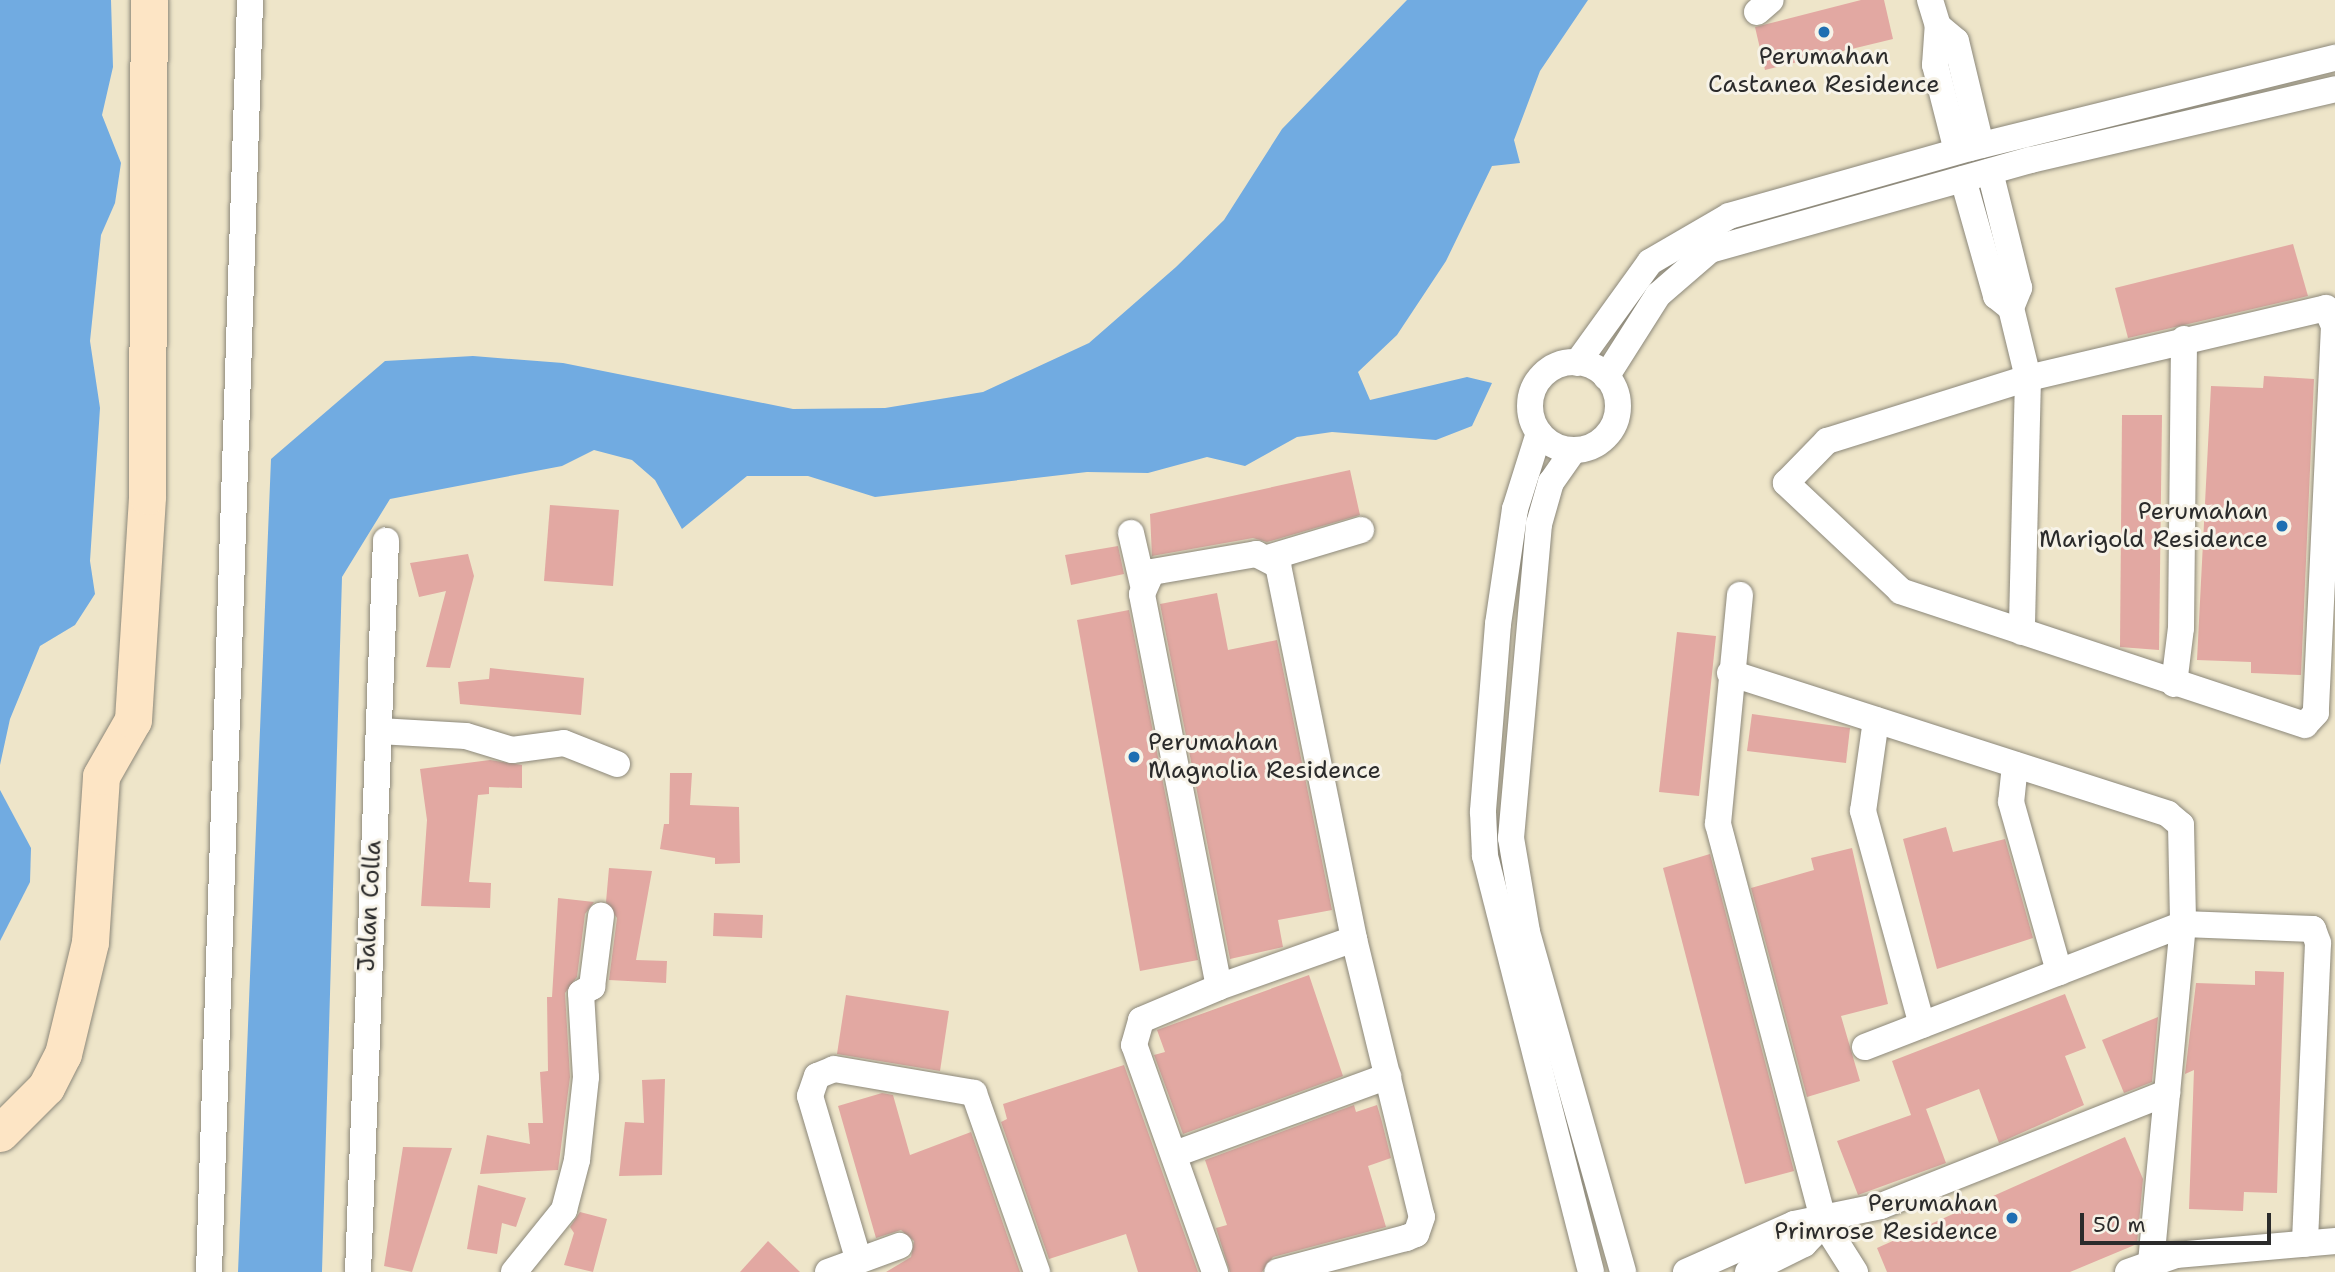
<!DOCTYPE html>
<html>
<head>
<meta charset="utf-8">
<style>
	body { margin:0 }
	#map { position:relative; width:2335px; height:1272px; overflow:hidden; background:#eee5c9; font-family:"Shantell Sans",sans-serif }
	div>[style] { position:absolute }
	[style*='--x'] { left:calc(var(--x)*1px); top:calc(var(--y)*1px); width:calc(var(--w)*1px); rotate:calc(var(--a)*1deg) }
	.water>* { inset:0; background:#71abe1 }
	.building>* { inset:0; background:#e2a8a2 }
	.roads { filter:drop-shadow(0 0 2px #8c887a) drop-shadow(0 0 2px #8c887a) }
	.street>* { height:26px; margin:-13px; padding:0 13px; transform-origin:13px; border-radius:13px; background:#fff }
	.street>.ring { margin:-13px; padding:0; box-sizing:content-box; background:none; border:26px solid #fff; border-radius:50% }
	.secondary>* { height:37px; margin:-18.5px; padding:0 18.5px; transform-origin:18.5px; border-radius:18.5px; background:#fde5c5 }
	.dots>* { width:19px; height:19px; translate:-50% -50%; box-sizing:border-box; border:4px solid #f7f3e8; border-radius:50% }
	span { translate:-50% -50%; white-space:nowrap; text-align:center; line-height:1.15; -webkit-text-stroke:6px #f7f3e8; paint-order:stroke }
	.poi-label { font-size:24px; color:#2b2b2b }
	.right { translate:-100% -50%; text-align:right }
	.left { translate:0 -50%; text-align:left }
	.street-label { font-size:24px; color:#2b2b2b }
	.scale { position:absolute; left:2080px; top:1213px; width:191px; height:32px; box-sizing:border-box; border:4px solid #2b2b2b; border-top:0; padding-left:9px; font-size:21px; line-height:24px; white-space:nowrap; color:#2b2b2b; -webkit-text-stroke:5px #f7f3e8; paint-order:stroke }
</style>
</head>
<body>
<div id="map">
	<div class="water">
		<div style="clip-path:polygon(0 0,111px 0,113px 67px,102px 115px,121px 163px,115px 203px,101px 235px,90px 341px,100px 408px,90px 561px,95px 594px,75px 625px,40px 646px,10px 719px,0 765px)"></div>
		<div style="clip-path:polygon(1407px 0,1588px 0,1540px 71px,1514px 140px,1520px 163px,1492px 166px,1446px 261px,1397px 335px,1358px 372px,1370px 400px,1467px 377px,1492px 383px,1472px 426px,1436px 440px,1332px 432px,1297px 437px,1245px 466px,1207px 457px,1148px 473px,1087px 472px,875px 497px,808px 476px,747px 476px,682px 529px,655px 480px,632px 460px,594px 450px,562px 466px,390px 499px,342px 577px,322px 1272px,238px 1272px,271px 459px,385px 361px,473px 356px,563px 363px,793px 409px,885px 408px,983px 392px,1089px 343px,1176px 267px,1224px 220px,1282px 129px)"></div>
		<div style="clip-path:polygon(0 790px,31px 848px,30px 882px,0 941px)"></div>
	</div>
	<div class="building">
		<div style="clip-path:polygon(1861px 0,1884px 0,1893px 39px,1765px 70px,1755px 27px)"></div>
		<div style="clip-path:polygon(2293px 244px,2308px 296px,2128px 338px,2115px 288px)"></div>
		<div style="clip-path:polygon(2264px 376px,2314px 379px,2301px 675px,2251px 673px,2251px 662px,2197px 660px,2211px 386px,2263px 388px)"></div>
		<div style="clip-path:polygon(2122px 415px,2162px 415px,2159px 650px,2120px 647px)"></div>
		<div style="clip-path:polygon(1350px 470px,1360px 515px,1267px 542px,1253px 538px,1152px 556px,1150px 514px)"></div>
		<div style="clip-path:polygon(550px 505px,619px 510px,613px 586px,544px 581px)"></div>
		<div style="clip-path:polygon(1118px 546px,1124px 574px,1071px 585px,1065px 555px)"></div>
		<div style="clip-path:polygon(468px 554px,474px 576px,450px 668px,426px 667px,446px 591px,419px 597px,410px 563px)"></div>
		<div style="clip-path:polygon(1217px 593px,1228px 650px,1277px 640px,1332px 910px,1278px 920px,1283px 947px,1230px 959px,1160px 604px)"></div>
		<div style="clip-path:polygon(1129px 610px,1198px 960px,1140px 971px,1077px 620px)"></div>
		<div style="clip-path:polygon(1677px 632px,1716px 636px,1699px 796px,1659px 792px)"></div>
		<div style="clip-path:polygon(490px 668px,584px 678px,581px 715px,460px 704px,458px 682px,489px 679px)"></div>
		<div style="clip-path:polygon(1752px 714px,1850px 728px,1846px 763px,1747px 751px)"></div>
		<div style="clip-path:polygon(490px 760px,522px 765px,522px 788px,489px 787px,489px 794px,478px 795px,469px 882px,491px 883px,490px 908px,421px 906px,427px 820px,420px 769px)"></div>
		<div style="clip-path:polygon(670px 773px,692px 773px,690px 805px,739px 807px,740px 863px,715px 864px,715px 858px,660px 849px,664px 824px,669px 824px)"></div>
		<div style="clip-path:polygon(1946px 827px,1953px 852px,2005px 839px,2033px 938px,1937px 969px,1903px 839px)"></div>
		<div style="clip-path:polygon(1852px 848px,1888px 1004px,1841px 1016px,1860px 1081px,1807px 1097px,1751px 888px,1814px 870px,1811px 858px)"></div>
		<div style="clip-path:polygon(1710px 854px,1794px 1171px,1745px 1184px,1663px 868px)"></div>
		<div style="clip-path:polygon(609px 868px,652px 871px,636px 960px,667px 961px,666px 983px,609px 980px,617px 918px,606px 902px)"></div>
		<div style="clip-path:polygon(558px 898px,594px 902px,585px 914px,577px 977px,565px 993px,570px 1077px,558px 1170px,480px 1174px,487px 1135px,530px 1144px,528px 1123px,543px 1123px,540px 1072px,548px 1071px,547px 997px,552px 997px)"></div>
		<div style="clip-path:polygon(714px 913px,763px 915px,762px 938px,713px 936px)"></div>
		<div style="clip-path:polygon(2255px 971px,2284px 972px,2277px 1193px,2244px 1192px,2243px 1211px,2189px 1209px,2194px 1070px,2185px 1074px,2196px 983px,2255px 985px)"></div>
		<div style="clip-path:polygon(1309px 975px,1343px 1076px,1183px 1134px,1154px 1055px,1165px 1052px,1157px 1030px)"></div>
		<div style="clip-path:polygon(2065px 994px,2086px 1048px,2065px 1056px,2084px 1105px,1999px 1143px,1979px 1089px,1926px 1109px,1946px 1163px,1858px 1195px,1837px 1141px,1911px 1115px,1892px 1061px)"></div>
		<div style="clip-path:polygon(846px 995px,949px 1011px,940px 1071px,837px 1054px)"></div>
		<div style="clip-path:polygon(2158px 1017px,2152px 1082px,2124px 1093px,2102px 1040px)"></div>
		<div style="clip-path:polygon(1124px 1065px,1198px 1272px,1138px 1272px,1126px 1234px,1049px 1259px,1001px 1122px,1007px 1119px,1003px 1104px)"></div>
		<div style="clip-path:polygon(665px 1079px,662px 1175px,619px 1176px,625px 1122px,644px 1123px,642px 1080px)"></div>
		<div style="clip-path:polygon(882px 1093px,893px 1095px,910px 1155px,971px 1132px,1020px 1272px,886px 1272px,911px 1257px,914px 1241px,901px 1230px,876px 1238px,838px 1106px)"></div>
		<div style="clip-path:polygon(1354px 1105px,1356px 1112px,1377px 1105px,1382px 1122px,1391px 1158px,1368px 1166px,1386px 1227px,1273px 1257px,1262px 1272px,1230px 1272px,1216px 1228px,1227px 1225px,1205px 1160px)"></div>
		<div style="clip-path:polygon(2125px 1137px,2143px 1179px,2137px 1244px,2070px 1272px,1887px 1272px,1877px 1248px)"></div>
		<div style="clip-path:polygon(403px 1147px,452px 1148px,412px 1272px,384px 1266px)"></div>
		<div style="clip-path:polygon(478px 1185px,526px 1198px,516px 1227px,502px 1223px,497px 1254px,467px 1249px)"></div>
		<div style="clip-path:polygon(580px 1212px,607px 1219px,593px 1272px,564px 1265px,574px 1233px,570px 1227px)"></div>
		<div style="clip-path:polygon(768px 1241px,800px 1272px,740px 1272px)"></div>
	</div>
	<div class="roads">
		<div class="street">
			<div style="--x:1930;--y:0;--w:27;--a:73"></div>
			<div style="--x:1757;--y:12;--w:18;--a:-41"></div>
			<div style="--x:1957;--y:151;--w:89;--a:-104.3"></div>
			<div style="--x:1935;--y:65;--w:39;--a:-86"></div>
			<div style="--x:1938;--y:26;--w:23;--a:40"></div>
			<div style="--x:1956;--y:41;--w:107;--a:76.5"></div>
			<div style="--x:1963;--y:179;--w:122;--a:74.2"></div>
			<div style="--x:1996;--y:296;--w:19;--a:39"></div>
			<div style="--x:2011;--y:308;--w:22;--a:-68"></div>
			<div style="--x:2019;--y:288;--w:120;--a:-104"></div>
			<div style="--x:2011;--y:308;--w:72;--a:76.3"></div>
			<div style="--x:2028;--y:378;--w:254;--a:91.4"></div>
			<div style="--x:2326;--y:308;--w:20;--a:66"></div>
			<div style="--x:2334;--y:326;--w:387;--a:92.7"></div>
			<div style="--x:2316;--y:713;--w:16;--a:133"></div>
			<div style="--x:2305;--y:725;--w:426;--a:-161.7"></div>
			<div style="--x:1901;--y:591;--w:158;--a:-136.8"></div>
			<div style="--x:1786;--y:483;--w:59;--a:-45.7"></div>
			<div style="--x:1827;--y:441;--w:211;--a:-17.4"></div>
			<div style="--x:2028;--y:378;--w:306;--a:-13.2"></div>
			<div class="ring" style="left:1530px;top:362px;width:62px;height:62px"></div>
			<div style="--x:1577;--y:363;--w:125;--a:-54.1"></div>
			<div style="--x:1650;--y:262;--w:91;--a:-30.2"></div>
			<div style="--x:1729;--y:216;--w:250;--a:-15.8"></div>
			<div style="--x:1970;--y:148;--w:376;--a:-13.9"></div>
			<div style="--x:1606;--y:377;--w:97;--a:-57.6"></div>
			<div style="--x:1658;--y:295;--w:69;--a:-40.9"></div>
			<div style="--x:1710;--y:250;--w:333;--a:-15.7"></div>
			<div style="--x:2031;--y:160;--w:312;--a:-13.1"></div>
			<div style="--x:1539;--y:433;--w:80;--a:107.5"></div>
			<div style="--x:1515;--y:509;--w:116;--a:98.4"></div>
			<div style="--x:1498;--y:624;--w:189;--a:94.6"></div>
			<div style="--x:1483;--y:812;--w:44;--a:87.4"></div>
			<div style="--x:1485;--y:856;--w:429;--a:75.7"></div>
			<div style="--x:1573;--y:451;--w:38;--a:125"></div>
			<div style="--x:1551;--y:482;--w:44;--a:105.9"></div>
			<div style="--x:1539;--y:524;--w:315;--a:95.1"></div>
			<div style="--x:1511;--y:838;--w:95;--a:80.3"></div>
			<div style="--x:1527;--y:932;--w:353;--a:74.2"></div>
			<div style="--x:1131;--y:533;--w:53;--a:77"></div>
			<div style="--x:1271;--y:557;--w:94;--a:-16.7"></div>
			<div style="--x:1740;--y:595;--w:230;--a:95.5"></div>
			<div style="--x:1718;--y:824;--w:413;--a:75.1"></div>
			<div style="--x:1824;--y:1223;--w:58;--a:57.7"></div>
			<div style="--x:1730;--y:673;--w:460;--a:17.8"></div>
			<div style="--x:2168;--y:814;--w:17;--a:40"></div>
			<div style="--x:2181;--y:825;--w:99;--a:88.8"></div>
			<div style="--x:2183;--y:924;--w:350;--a:95.4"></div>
			<div style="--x:2174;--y:684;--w:56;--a:-82.9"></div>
			<div style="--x:2181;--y:628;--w:289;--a:-89.4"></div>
			<div style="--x:1876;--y:720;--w:92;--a:98.1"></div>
			<div style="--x:1863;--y:811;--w:222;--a:74.6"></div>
			<div style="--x:379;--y:731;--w:87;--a:3.3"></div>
			<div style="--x:466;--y:736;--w:48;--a:16.9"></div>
			<div style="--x:512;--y:750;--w:52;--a:-7.7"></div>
			<div style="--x:564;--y:743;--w:57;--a:21.6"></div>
			<div style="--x:2015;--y:765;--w:37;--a:96"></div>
			<div style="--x:2011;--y:802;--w:177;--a:74.2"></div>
			<div style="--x:1219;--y:987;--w:143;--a:-19.6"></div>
			<div style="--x:1865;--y:1047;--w:341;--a:-21.1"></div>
			<div style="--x:2183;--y:924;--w:130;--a:2.2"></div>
			<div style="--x:2313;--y:929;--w:15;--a:70"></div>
			<div style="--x:2318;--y:943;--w:301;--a:92.5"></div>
			<div style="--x:1175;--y:1154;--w:227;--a:-20.1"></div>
			<div style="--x:858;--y:1258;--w:169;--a:-106.5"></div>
			<div style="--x:810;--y:1096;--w:21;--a:-71"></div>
			<div style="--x:817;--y:1076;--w:18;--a:-22"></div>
			<div style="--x:834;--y:1069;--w:142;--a:9.7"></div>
			<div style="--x:974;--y:1093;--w:190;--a:70.6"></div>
			<div style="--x:209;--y:1272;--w:1273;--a:-88.15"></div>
			<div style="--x:358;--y:1272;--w:732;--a:-87.81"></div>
			<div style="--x:514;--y:1272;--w:80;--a:-51.1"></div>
			<div style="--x:564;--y:1210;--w:52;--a:-75.4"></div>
			<div style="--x:577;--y:1160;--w:83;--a:-83.8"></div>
			<div style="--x:586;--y:1077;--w:84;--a:-93.4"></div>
			<div style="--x:581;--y:993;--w:13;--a:-29"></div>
			<div style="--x:592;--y:987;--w:72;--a:-82.8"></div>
			<div style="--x:828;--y:1272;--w:76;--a:-20.1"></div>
			<div style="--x:1215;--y:1272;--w:241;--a:-109.6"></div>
			<div style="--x:1134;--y:1045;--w:26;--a:-74"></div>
			<div style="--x:1141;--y:1020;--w:85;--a:-22.9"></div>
			<div style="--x:1219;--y:987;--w:400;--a:-101.1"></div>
			<div style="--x:1142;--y:594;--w:24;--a:-66"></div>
			<div style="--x:1152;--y:572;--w:106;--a:-9.8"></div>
			<div style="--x:1256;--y:554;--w:25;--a:27"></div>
			<div style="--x:1278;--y:565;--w:382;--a:78.5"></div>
			<div style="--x:1354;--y:939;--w:286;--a:76.3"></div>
			<div style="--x:1422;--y:1217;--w:18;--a:109"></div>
			<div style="--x:1416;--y:1234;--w:11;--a:158"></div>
			<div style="--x:1406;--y:1238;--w:133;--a:165.2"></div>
			<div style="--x:1686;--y:1272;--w:118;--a:-24"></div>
			<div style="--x:1794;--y:1224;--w:89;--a:-11.7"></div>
			<div style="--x:1881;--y:1206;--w:308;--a:-21.6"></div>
			<div style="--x:1748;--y:1272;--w:63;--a:-26.6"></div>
			<div style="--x:1804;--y:1244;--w:29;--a:-46"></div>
			<div style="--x:2128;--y:1272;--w:51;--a:-19.5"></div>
			<div style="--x:2176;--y:1255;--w:160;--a:-5"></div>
		</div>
		<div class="secondary">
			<div style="--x:0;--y:1133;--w:65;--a:-45"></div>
			<div style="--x:46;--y:1087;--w:37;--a:-63"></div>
			<div style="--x:63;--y:1054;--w:115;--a:-76.4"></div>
			<div style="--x:90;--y:942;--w:166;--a:-86.2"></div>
			<div style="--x:101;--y:776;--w:64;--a:-60.3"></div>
			<div style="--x:133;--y:720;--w:224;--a:-86.4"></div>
			<div style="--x:147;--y:496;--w:496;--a:-89.8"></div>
		</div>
	</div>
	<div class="dots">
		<div style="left:1824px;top:32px;background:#1f6fb2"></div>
		<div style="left:2282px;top:526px;background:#1f6fb2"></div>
		<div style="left:1134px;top:757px;background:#1f6fb2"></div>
		<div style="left:2012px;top:1218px;background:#1f6fb2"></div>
	</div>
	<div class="poi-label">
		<span style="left:1824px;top:71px">Perumahan<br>Castanea Residence</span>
		<span class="right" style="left:2268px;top:526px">Perumahan<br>Marigold Residence</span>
		<span class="left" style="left:1148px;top:757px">Perumahan<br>Magnolia Residence</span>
		<span class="right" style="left:1998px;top:1218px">Perumahan<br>Primrose Residence</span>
	</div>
	<div class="street-label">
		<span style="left:370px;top:906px;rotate:-87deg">Jalan Colla</span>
	</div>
	<div class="scale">50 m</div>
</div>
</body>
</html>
